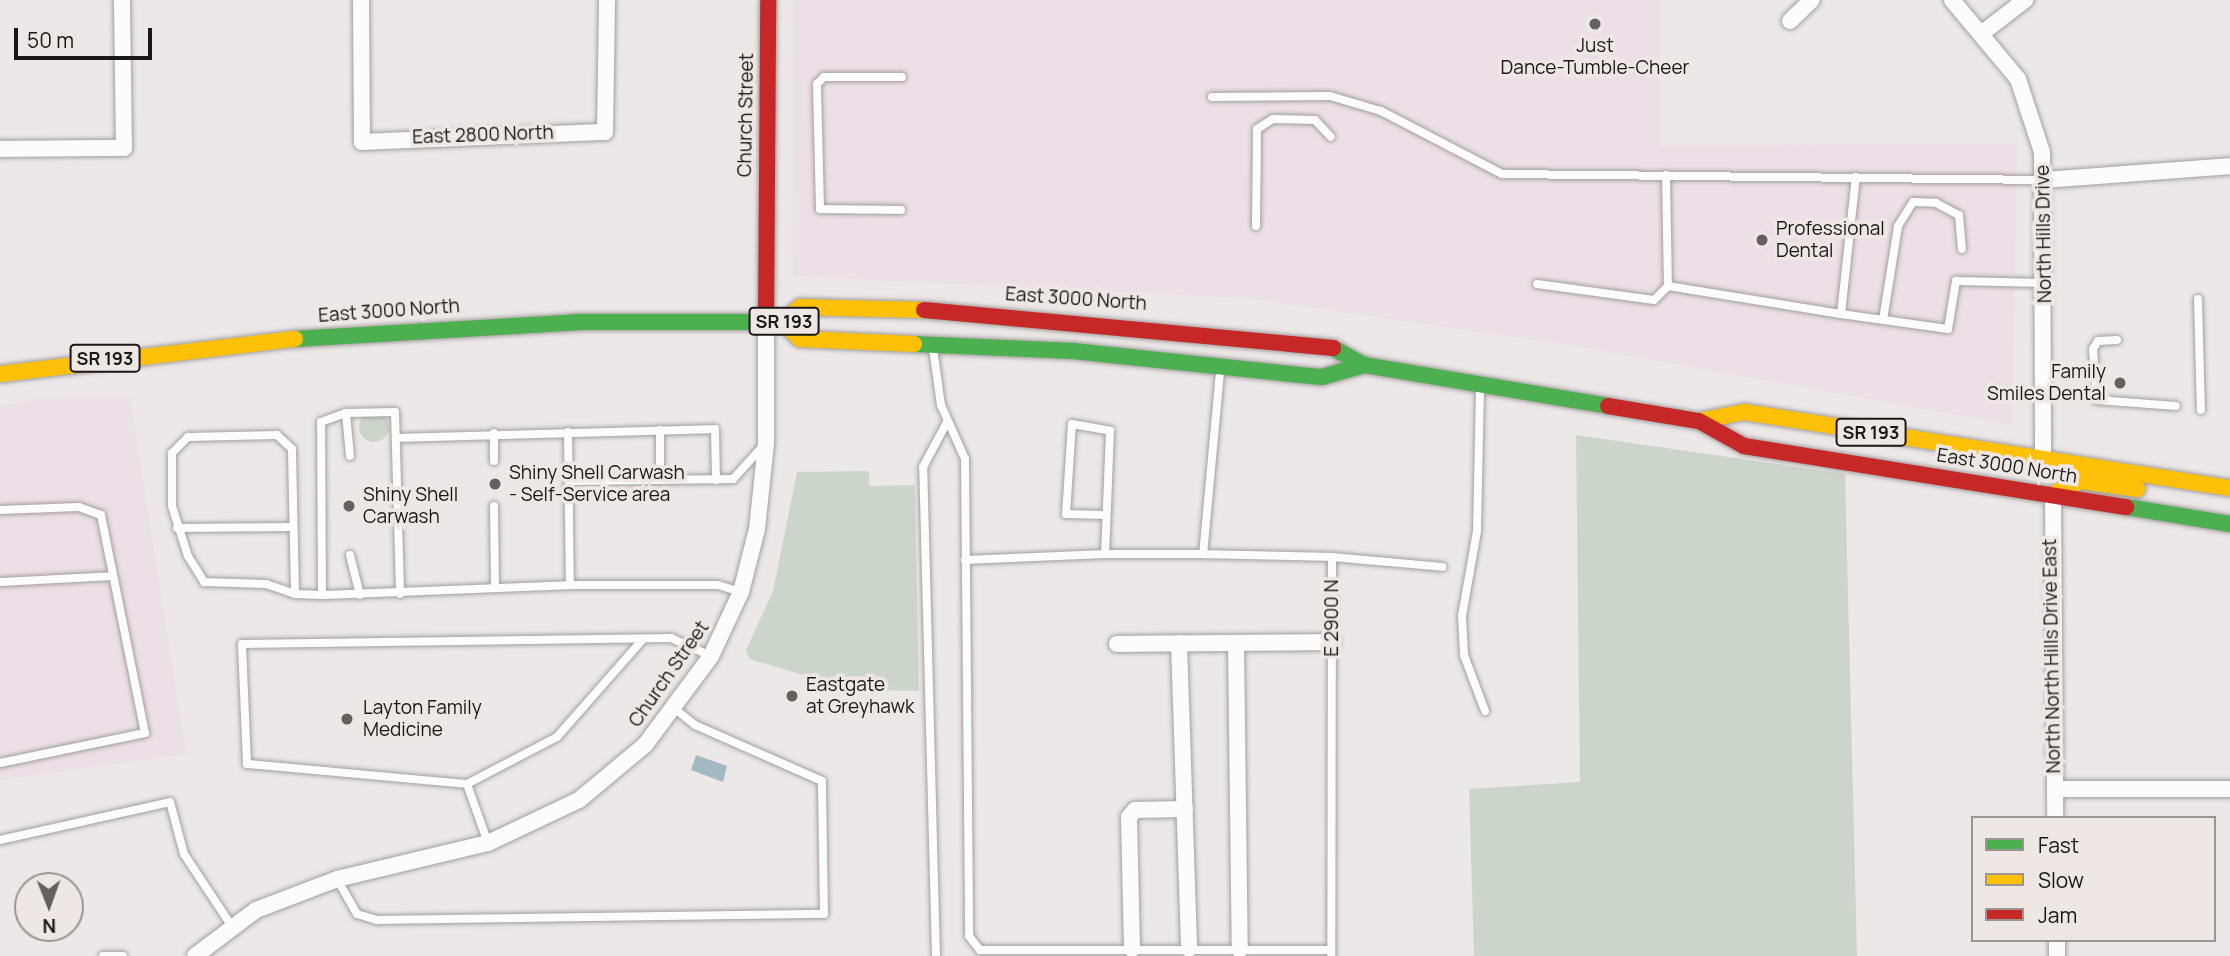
<!DOCTYPE html>
<html>
<head>
<meta charset="utf-8">
<style>
	body { margin:0 }
	#map { position:relative; width:2230px; height:956px; overflow:hidden; background:#ece8e7; font-family:Manrope,sans-serif }
	div>[style] { position:absolute }
	[style*='--x'] { left:calc(var(--x)*1px); top:calc(var(--y)*1px); width:calc(var(--w)*1px); rotate:calc(var(--a)*1deg) }
	.commercial>* { inset:0; background:#eddfe7 }
	.green>* { inset:0; background:#ccd5c9 }
	.round { border-radius:50% }
	.water>* { inset:0; background:#a2b8c3 }
	.roads { filter:drop-shadow(0 0 2px #a29f9e) drop-shadow(0 0 2px #a29f9e) }
	.lane>* { height:8px; margin:-4px; padding:0 4px; transform-origin:4px; border-radius:4px; background:#fcfcfb }
	.street>* { height:16px; margin:-8px; padding:0 8px; transform-origin:8px; border-radius:8px; background:#fcfcfb }
	.fast>* { height:16px; margin:-8px; padding:0 8px; transform-origin:8px; border-radius:8px; background:#4caf50 }
	.slow>* { height:16px; margin:-8px; padding:0 8px; transform-origin:8px; border-radius:8px; background:#ffc107 }
	.jam>* { height:16px; margin:-8px; padding:0 8px; transform-origin:8px; border-radius:8px; background:#c62828 }
	.dots>* { width:19px; height:19px; translate:-50% -50%; box-sizing:border-box; border:4px solid #efe7e4; border-radius:50% }
	span { translate:-50% -50%; white-space:nowrap; text-align:center; line-height:1.15; -webkit-text-stroke:7px #efe7e4; paint-order:stroke }
	.shield-label span { padding:2px 5px; background:#efe7e4; border:2px solid; border-radius:5px; -webkit-text-stroke-width:0 }
	.shield-label { font-size:18px; color:#1a1716; font-weight:700 }
	.poi-label { font-size:19px; color:#1a1716 }
	.left { translate:0 -50%; text-align:left }
	.right { translate:-100% -50%; text-align:right }
	.street-label { font-size:19px; color:#1a1716 }
	.legend { position:absolute; left:1971px; top:816px; width:245px; height:126px; box-sizing:border-box; background:#efe7e4; border:2px solid #9a9492; margin:0; padding:9px 12px; list-style:none; font-size:21px; color:#1a1716 }
	.legend li { display:flex; align-items:center; gap:14px; height:35px }
	.legend b { width:35px; border:2px solid #9a9492 }
	.north { position:absolute; left:14px; top:872px; width:70px; height:70px; box-sizing:border-box; background:#efe7e4; border:2px solid #9a9492; border-radius:50%; rotate:179deg; font-size:19px; font-weight:700; line-height:28px; text-align:center; color:#1a1716 }
	.north::after { content:''; display:block; margin:auto; width:24px; height:32px; background:#64605f; clip-path:polygon(50% 0,100% 100%,50% 72%,0 100%) }
	.scale { position:absolute; left:14px; top:28px; width:138px; height:32px; box-sizing:border-box; border:4px solid #1a1716; border-top:0; padding-left:9px; font-size:21px; line-height:24px; white-space:nowrap; color:#1a1716; -webkit-text-stroke:5px #efe7e4; paint-order:stroke }
</style>
</head>
<body>
<div id="map">
	<div class="commercial">
		<div style="clip-path:polygon(794px 0,1660px 0,1660px 145px,2017px 144px,2012px 425px,1576px 346px,1246px 298px,793px 276px)"></div>
		<div style="clip-path:polygon(45px 398px,130px 398px,186px 754px,0 780px,0 406px)"></div>
	</div>
	<div class="green">
		<div class="round" style="left:359px;top:412px;width:30px;height:30px"></div>
		<div style="clip-path:polygon(1576px 435px,1845px 474px,1857px 956px,1474px 956px,1469px 789px,1580px 782px)"></div>
		<div style="clip-path:polygon(869px 471px,869px 486px,915px 485px,919px 691px,853px 690px,750px 659px,746px 650px,773px 591px,797px 472px)"></div>
	</div>
	<div class="water">
		<div style="clip-path:polygon(696px 755px,727px 766px,723px 782px,691px 770px)"></div>
	</div>
	<div class="roads">
		<div class="lane">
			<div style="--x:1212;--y:97;--w:118;--a:-0.5"></div>
			<div style="--x:1330;--y:96;--w:53;--a:16.4"></div>
			<div style="--x:1381;--y:111;--w:136;--a:27.5"></div>
			<div style="--x:1502;--y:174;--w:543;--a:0.63"></div>
			<div style="--x:1666;--y:175;--w:111;--a:89"></div>
			<div style="--x:1668;--y:286;--w:175;--a:9.2"></div>
			<div style="--x:1841;--y:314;--w:138;--a:-83.8"></div>
			<div style="--x:901;--y:210;--w:81;--a:-179.3"></div>
			<div style="--x:820;--y:209;--w:125;--a:-91.4"></div>
			<div style="--x:817;--y:84;--w:10;--a:-45"></div>
			<div style="--x:824;--y:77;--w:78;--a:0"></div>
			<div style="--x:1256;--y:226;--w:97;--a:-89.4"></div>
			<div style="--x:1257;--y:129;--w:19;--a:-32"></div>
			<div style="--x:1273;--y:119;--w:42;--a:1.4"></div>
			<div style="--x:1315;--y:120;--w:23;--a:47"></div>
			<div style="--x:1537;--y:284;--w:118;--a:7.8"></div>
			<div style="--x:1654;--y:300;--w:20;--a:-45"></div>
			<div style="--x:2198;--y:299;--w:111;--a:88.5"></div>
			<div style="--x:1841;--y:314;--w:108;--a:8"></div>
			<div style="--x:1948;--y:329;--w:49;--a:-80.5"></div>
			<div style="--x:1956;--y:281;--w:87;--a:1.3"></div>
			<div style="--x:1883;--y:320;--w:95;--a:-80.9"></div>
			<div style="--x:1898;--y:226;--w:28;--a:-58"></div>
			<div style="--x:1913;--y:202;--w:23;--a:2"></div>
			<div style="--x:1936;--y:203;--w:26;--a:28"></div>
			<div style="--x:1959;--y:215;--w:34;--a:85"></div>
			<div style="--x:2117;--y:340;--w:19;--a:177"></div>
			<div style="--x:2098;--y:341;--w:9;--a:122"></div>
			<div style="--x:2093;--y:349;--w:51;--a:85.5"></div>
			<div style="--x:2097;--y:400;--w:79;--a:4.3"></div>
			<div style="--x:933;--y:348;--w:58;--a:82"></div>
			<div style="--x:941;--y:405;--w:59;--a:66"></div>
			<div style="--x:965;--y:459;--w:477;--a:89.5"></div>
			<div style="--x:969;--y:936;--w:18;--a:52"></div>
			<div style="--x:980;--y:950;--w:351;--a:0"></div>
			<div style="--x:1220;--y:372;--w:183;--a:95.3"></div>
			<div style="--x:1203;--y:554;--w:129;--a:1.3"></div>
			<div style="--x:1332;--y:557;--w:399;--a:90.1"></div>
			<div style="--x:1480;--y:388;--w:143;--a:91.2"></div>
			<div style="--x:1477;--y:531;--w:86;--a:100"></div>
			<div style="--x:1462;--y:616;--w:39;--a:87"></div>
			<div style="--x:1464;--y:655;--w:60;--a:69.4"></div>
			<div style="--x:346;--y:413;--w:43;--a:84.7"></div>
			<div style="--x:660;--y:430;--w:50;--a:90"></div>
			<div style="--x:568;--y:432;--w:153;--a:89.3"></div>
			<div style="--x:570;--y:585;--w:148;--a:0"></div>
			<div style="--x:718;--y:585;--w:24;--a:17"></div>
			<div style="--x:494;--y:433;--w:28;--a:90"></div>
			<div style="--x:399;--y:438;--w:316;--a:-1.6"></div>
			<div style="--x:715;--y:429;--w:51;--a:88.9"></div>
			<div style="--x:569;--y:481;--w:164;--a:-0.7"></div>
			<div style="--x:733;--y:479;--w:46;--a:-47.6"></div>
			<div style="--x:494;--y:506;--w:78;--a:89.3"></div>
			<div style="--x:0;--y:510;--w:79;--a:-2.2"></div>
			<div style="--x:79;--y:507;--w:23;--a:20"></div>
			<div style="--x:101;--y:515;--w:222;--a:78.6"></div>
			<div style="--x:145;--y:733;--w:148;--a:168.3"></div>
			<div style="--x:1106;--y:515;--w:40;--a:-178.6"></div>
			<div style="--x:1066;--y:514;--w:90;--a:-86.2"></div>
			<div style="--x:1072;--y:424;--w:39;--a:10"></div>
			<div style="--x:1110;--y:431;--w:123;--a:92.3"></div>
			<div style="--x:1105;--y:554;--w:98;--a:0"></div>
			<div style="--x:177;--y:528;--w:116;--a:-0.5"></div>
			<div style="--x:350;--y:555;--w:41;--a:76"></div>
			<div style="--x:1332;--y:557;--w:111;--a:5.1"></div>
			<div style="--x:965;--y:560;--w:140;--a:-2.5"></div>
			<div style="--x:0;--y:582;--w:113;--a:-3"></div>
			<div style="--x:295;--y:594;--w:145;--a:-91.2"></div>
			<div style="--x:292;--y:449;--w:21;--a:-137"></div>
			<div style="--x:277;--y:435;--w:89;--a:178.7"></div>
			<div style="--x:188;--y:437;--w:23;--a:135"></div>
			<div style="--x:172;--y:453;--w:53;--a:90"></div>
			<div style="--x:172;--y:506;--w:52;--a:72.3"></div>
			<div style="--x:188;--y:556;--w:31;--a:58"></div>
			<div style="--x:204;--y:582;--w:62;--a:1.8"></div>
			<div style="--x:266;--y:584;--w:31;--a:19"></div>
			<div style="--x:295;--y:594;--w:27;--a:2"></div>
			<div style="--x:322;--y:595;--w:248;--a:-2.3"></div>
			<div style="--x:322;--y:595;--w:173;--a:-90.3"></div>
			<div style="--x:321;--y:422;--w:27;--a:-20"></div>
			<div style="--x:346;--y:413;--w:49;--a:-1.2"></div>
			<div style="--x:395;--y:412;--w:182;--a:88.4"></div>
			<div style="--x:467;--y:784;--w:102;--a:-27.6"></div>
			<div style="--x:557;--y:737;--w:130;--a:-48.7"></div>
			<div style="--x:0;--y:840;--w:174;--a:-12.6"></div>
			<div style="--x:170;--y:802;--w:54;--a:74.9"></div>
			<div style="--x:184;--y:854;--w:89;--a:56.5"></div>
			<div style="--x:488;--y:843;--w:63;--a:-109.6"></div>
			<div style="--x:467;--y:784;--w:221;--a:-174.8"></div>
			<div style="--x:247;--y:764;--w:120;--a:-92.4"></div>
			<div style="--x:242;--y:644;--w:429;--a:-0.8"></div>
			<div style="--x:671;--y:638;--w:44;--a:24.2"></div>
			<div style="--x:337;--y:879;--w:40;--a:60.3"></div>
			<div style="--x:357;--y:914;--w:21;--a:17"></div>
			<div style="--x:377;--y:920;--w:447;--a:-0.8"></div>
			<div style="--x:824;--y:914;--w:133;--a:-90.9"></div>
			<div style="--x:822;--y:781;--w:139;--a:-156.2"></div>
			<div style="--x:695;--y:725;--w:27;--a:-141"></div>
			<div style="--x:103;--y:956;--w:20;--a:0"></div>
			<div style="--x:936;--y:956;--w:489;--a:-91.5"></div>
			<div style="--x:923;--y:467;--w:51;--a:-61.9"></div>
		</div>
		<div class="street">
			<div style="--x:361;--y:0;--w:142;--a:89.6"></div>
			<div style="--x:362;--y:142;--w:243;--a:-2.4"></div>
			<div style="--x:605;--y:132;--w:132;--a:-89.1"></div>
			<div style="--x:1952;--y:0;--w:103;--a:50.1"></div>
			<div style="--x:2018;--y:79;--w:77;--a:71.8"></div>
			<div style="--x:2042;--y:152;--w:303;--a:89.8"></div>
			<div style="--x:1790;--y:21;--w:30;--a:-44"></div>
			<div style="--x:1985;--y:31;--w:51;--a:-37.8"></div>
			<div style="--x:0;--y:149;--w:124;--a:-0.5"></div>
			<div style="--x:124;--y:148;--w:148;--a:-90.8"></div>
			<div style="--x:2045;--y:180;--w:186;--a:-4.3"></div>
			<div style="--x:2053;--y:495;--w:323;--a:89.6"></div>
			<div style="--x:1179;--y:643;--w:306;--a:88.1"></div>
			<div style="--x:1236;--y:643;--w:307;--a:89.3"></div>
			<div style="--x:1117;--y:644;--w:215;--a:-0.5"></div>
			<div style="--x:2055;--y:789;--w:175;--a:0"></div>
			<div style="--x:2057;--y:940;--w:16;--a:90"></div>
			<div style="--x:1132;--y:949;--w:132;--a:-91.3"></div>
			<div style="--x:1129;--y:817;--w:9;--a:-49"></div>
			<div style="--x:1135;--y:810;--w:50;--a:-1.1"></div>
			<div style="--x:195;--y:956;--w:76;--a:-37"></div>
			<div style="--x:256;--y:910;--w:87;--a:-20.9"></div>
			<div style="--x:337;--y:879;--w:155;--a:-13.4"></div>
			<div style="--x:488;--y:843;--w:101;--a:-25.3"></div>
			<div style="--x:579;--y:800;--w:86;--a:-39.8"></div>
			<div style="--x:645;--y:745;--w:111;--a:-53.4"></div>
			<div style="--x:711;--y:656;--w:71;--a:-64.9"></div>
			<div style="--x:741;--y:592;--w:65;--a:-75.7"></div>
			<div style="--x:757;--y:529;--w:86;--a:-84"></div>
			<div style="--x:766;--y:443;--w:122;--a:-90"></div>
		</div>
		<div class="fast">
			<div style="--x:295;--y:339;--w:283;--a:-3.4"></div>
			<div style="--x:577;--y:322;--w:206;--a:0"></div>
			<div style="--x:914;--y:344;--w:159;--a:2.5"></div>
			<div style="--x:1073;--y:351;--w:250;--a:6"></div>
			<div style="--x:1322;--y:377;--w:44;--a:-15.9"></div>
			<div style="--x:1333;--y:348;--w:35;--a:29"></div>
			<div style="--x:1364;--y:365;--w:247;--a:9.5"></div>
			<div style="--x:2126;--y:507;--w:105;--a:9.3"></div>
		</div>
		<div class="slow">
			<div style="--x:914;--y:344;--w:114;--a:-177.5"></div>
			<div style="--x:800;--y:339;--w:24;--a:-135"></div>
			<div style="--x:783;--y:322;--w:23;--a:-41"></div>
			<div style="--x:800;--y:307;--w:124;--a:1.4"></div>
			<div style="--x:0;--y:374;--w:297;--a:-6.8"></div>
			<div style="--x:1699;--y:421;--w:46;--a:-11.3"></div>
			<div style="--x:1744;--y:412;--w:492;--a:8.9"></div>
			<div style="--x:2057;--y:492;--w:26;--a:-25"></div>
			<div style="--x:2081;--y:481;--w:57;--a:8.1"></div>
		</div>
		<div class="jam">
			<div style="--x:924;--y:310;--w:411;--a:5.3"></div>
			<div style="--x:766;--y:321;--w:321;--a:-89.6"></div>
			<div style="--x:1608;--y:406;--w:92;--a:9.4"></div>
			<div style="--x:1699;--y:421;--w:51;--a:29.1"></div>
			<div style="--x:1744;--y:446;--w:387;--a:9.1"></div>
		</div>
	</div>
	<div class="dots">
		<div style="left:1595px;top:24px;background:#64605f"></div>
		<div style="left:1762px;top:240px;background:#64605f"></div>
		<div style="left:2120px;top:383px;background:#64605f"></div>
		<div style="left:495px;top:484px;background:#64605f"></div>
		<div style="left:349px;top:506px;background:#64605f"></div>
		<div style="left:792px;top:696px;background:#64605f"></div>
		<div style="left:347px;top:719px;background:#64605f"></div>
	</div>
	<div class="shield-label">
		<span style="left:784px;top:321px">SR 193</span>
		<span style="left:105px;top:358px">SR 193</span>
		<span style="left:1871px;top:432px">SR 193</span>
	</div>
	<div class="poi-label">
		<span style="left:1595px;top:57px">Just<br>Dance-Tumble-Cheer</span>
		<span class="left" style="left:1776px;top:240px">Professional<br>Dental</span>
		<span class="right" style="left:2106px;top:383px">Family<br>Smiles Dental</span>
		<span class="left" style="left:509px;top:484px">Shiny Shell Carwash<br>- Self-Service area</span>
		<span class="left" style="left:363px;top:506px">Shiny Shell<br>Carwash</span>
		<span class="left" style="left:806px;top:696px">Eastgate<br>at Greyhawk</span>
		<span class="left" style="left:363px;top:719px">Layton Family<br>Medicine</span>
	</div>
	<div class="street-label">
		<span style="left:746px;top:115px;rotate:-89deg">Church Street</span>
		<span style="left:483px;top:135px;rotate:-2deg">East 2800 North</span>
		<span style="left:2044px;top:234px;rotate:-91deg">North Hills Drive</span>
		<span style="left:1076px;top:299px;rotate:4deg">East 3000 North</span>
		<span style="left:389px;top:311px;rotate:-4deg">East 3000 North</span>
		<span style="left:2007px;top:466px;rotate:9deg">East 3000 North</span>
		<span style="left:1332px;top:618px;rotate:-90deg">E 2900 N</span>
		<span style="left:2052px;top:656px;rotate:-91deg">North North Hills Drive East</span>
		<span style="left:669px;top:674px;rotate:-55deg">Church Street</span>
	</div>
	<ul class="legend">
	<li><b style="height:9px;background:#4caf50"></b>Fast</li>
	<li><b style="height:9px;background:#ffc107"></b>Slow</li>
	<li><b style="height:9px;background:#c62828"></b>Jam</li>
	</ul>
	<div class="north">N</div>
	<div class="scale">50 m</div>
</div>
</body>
</html>
